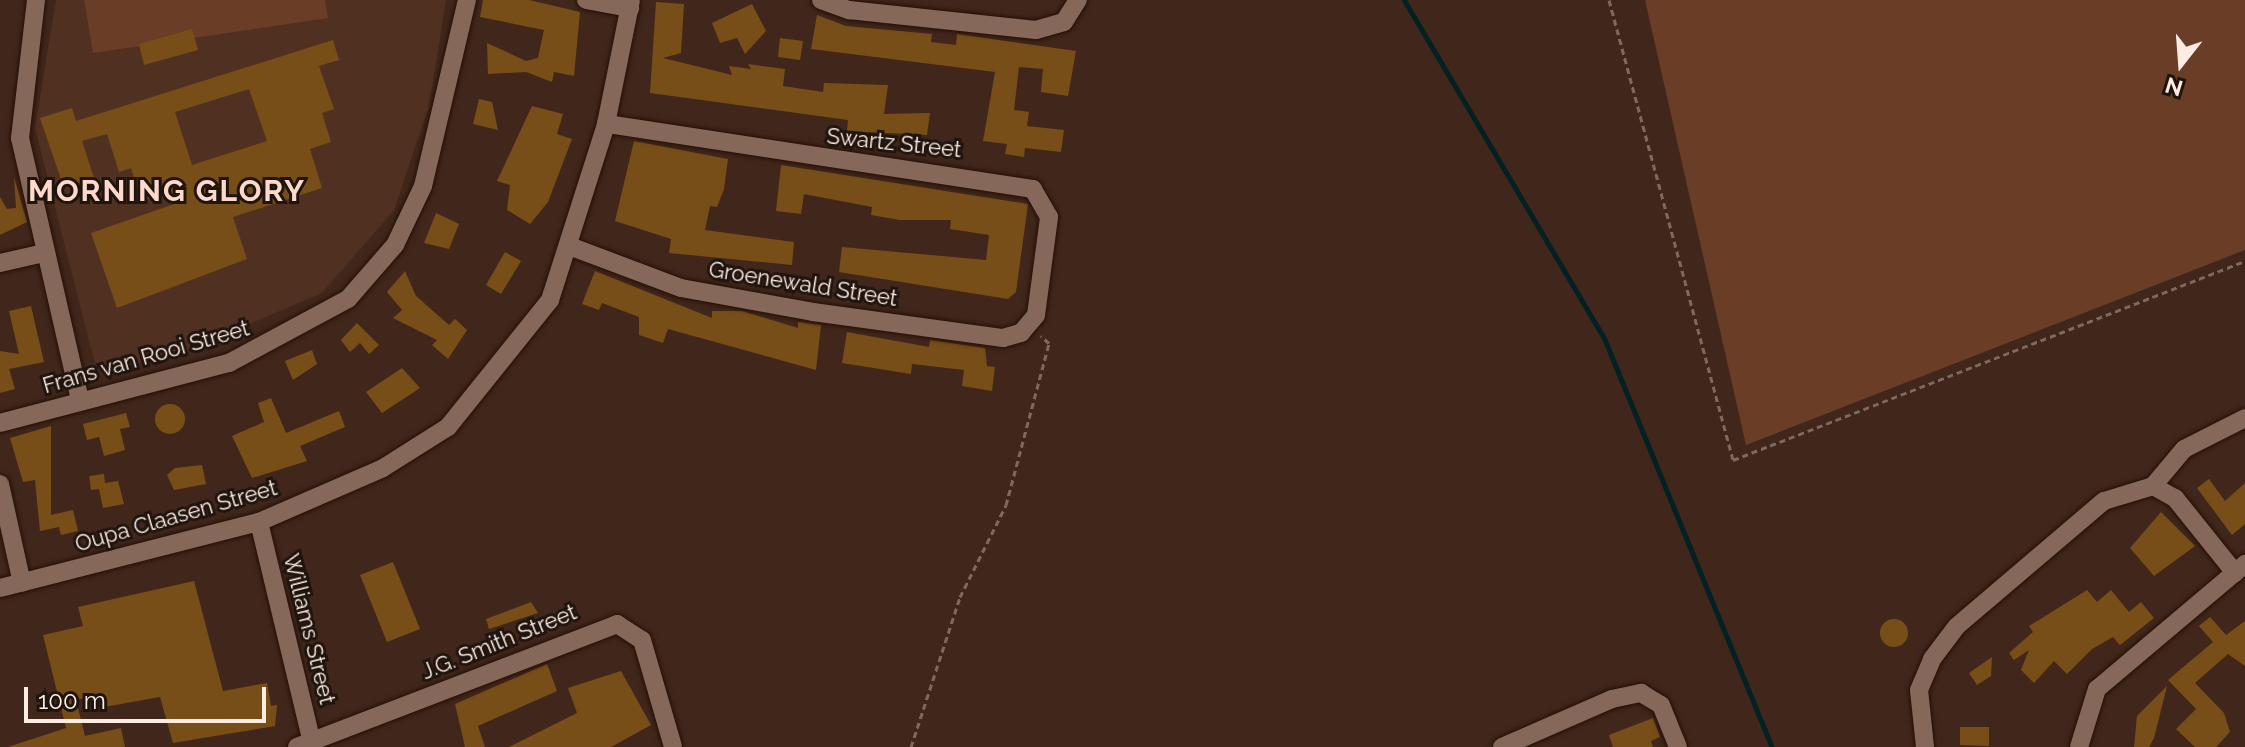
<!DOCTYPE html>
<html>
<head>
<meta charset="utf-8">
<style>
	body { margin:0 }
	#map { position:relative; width:2245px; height:747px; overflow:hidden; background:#41271b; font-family:Raleway,sans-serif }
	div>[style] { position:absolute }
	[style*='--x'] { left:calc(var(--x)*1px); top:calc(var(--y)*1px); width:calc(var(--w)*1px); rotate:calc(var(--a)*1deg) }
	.built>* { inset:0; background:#503121 }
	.green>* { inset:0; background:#6a3d27 }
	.stream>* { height:5px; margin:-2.5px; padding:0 2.5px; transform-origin:2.5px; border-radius:2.5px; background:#032023 }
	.building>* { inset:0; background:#784e18 }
	.round { border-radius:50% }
	.path>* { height:3px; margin-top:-1.5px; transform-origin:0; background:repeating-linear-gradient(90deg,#7f685d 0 6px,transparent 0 10px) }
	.roads { filter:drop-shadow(0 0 2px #260f05) drop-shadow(0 0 2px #260f05) }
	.minor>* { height:18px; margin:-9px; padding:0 9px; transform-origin:9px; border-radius:9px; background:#86685b }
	span { translate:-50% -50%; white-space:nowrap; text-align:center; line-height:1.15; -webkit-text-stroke:6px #1f140e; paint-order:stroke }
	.street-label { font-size:22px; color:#fdece4 }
	.district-label { font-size:30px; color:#fcd9ca; font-weight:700; letter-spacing:2px }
	.north { position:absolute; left:2141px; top:24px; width:80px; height:80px; -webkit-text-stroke:6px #1f140e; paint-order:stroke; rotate:197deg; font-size:22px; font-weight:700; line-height:32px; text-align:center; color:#fdece4 }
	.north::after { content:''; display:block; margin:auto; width:28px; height:36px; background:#fdece4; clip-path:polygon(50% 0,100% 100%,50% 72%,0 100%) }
	.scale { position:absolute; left:24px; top:687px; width:242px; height:36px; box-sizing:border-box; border:4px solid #fdece4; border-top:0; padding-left:10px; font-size:24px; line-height:28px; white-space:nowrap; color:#fdece4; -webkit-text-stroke:6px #1f140e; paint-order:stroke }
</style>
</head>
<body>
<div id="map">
	<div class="built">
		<div style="clip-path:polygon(56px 0,446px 0,429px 106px,394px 210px,322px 293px,186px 351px,108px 371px,95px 364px,35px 128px)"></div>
	</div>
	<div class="green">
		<div style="clip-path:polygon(84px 0,325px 0,328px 18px,93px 53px)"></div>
		<div style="clip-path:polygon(1645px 0,2245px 0,2245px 250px,1746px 445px)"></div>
	</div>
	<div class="stream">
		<div style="--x:1404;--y:0;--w:393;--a:59.4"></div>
		<div style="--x:1604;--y:338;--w:442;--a:67.7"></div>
	</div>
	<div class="building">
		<div style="clip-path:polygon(483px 0,529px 0,580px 12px,574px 76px,554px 72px,552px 82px,526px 72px,488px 74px,487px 43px,526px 61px,538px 58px,544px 30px,480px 17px)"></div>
		<div style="clip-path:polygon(656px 2px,684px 4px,681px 53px,663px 58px,732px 75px,729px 66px,751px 69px,748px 64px,785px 69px,783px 86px,823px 92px,824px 83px,888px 85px,884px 114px,930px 113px,927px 135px,847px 131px,848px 120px,650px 93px)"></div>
		<div style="clip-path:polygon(752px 4px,766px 31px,745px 54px,737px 38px,720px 43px,712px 23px)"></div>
		<div style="clip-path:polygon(817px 15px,846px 26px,932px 34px,931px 42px,956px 45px,957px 34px,1076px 51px,1068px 96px,1041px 92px,1043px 69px,1019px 67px,1014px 110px,1029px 112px,1027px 126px,1064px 130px,1061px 152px,1025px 148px,1024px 157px,1005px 154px,1007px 144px,983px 141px,995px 72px,811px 49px)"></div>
		<div style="clip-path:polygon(192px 29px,198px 50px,144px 65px,139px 44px)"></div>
		<div style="clip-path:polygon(780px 38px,803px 41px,800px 60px,778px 57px)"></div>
		<div style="clip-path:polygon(evenodd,333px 40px,339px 60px,319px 66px,334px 109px,322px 113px,331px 142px,310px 149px,322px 188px,233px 217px,247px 259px,117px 308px,91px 233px,183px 201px,182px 195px,141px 200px,131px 168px,119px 172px,107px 134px,82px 141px,94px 178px,64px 188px,40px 118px,72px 108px,76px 121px,333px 40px,249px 89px,267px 141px,192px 165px,175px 112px,249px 89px)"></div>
		<div style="clip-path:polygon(479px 99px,492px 102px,498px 130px,473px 124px)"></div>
		<div style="clip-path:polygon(532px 106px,563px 114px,557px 134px,572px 139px,548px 202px,530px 224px,507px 210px,510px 185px,497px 181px)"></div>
		<div style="clip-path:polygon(634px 141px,728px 159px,724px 189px,717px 207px,710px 206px,705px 230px,794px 242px,792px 265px,669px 253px,671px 239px,615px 221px)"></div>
		<div style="clip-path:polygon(781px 165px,1028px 204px,1016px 292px,1008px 299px,839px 272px,842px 247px,986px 260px,989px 235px,950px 229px,951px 220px,900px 220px,871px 215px,872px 207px,804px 194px,801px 214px,776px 211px)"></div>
		<div style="clip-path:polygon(14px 177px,27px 222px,0 235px,0 197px,7px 209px,16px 208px)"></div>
		<div style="clip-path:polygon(436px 213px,459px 224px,449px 249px,424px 243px)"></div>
		<div style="clip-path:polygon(505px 252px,521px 261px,501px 294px,486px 285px)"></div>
		<div style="clip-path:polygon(405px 271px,416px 296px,449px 325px,455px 319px,467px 330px,448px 359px,432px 345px,437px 340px,393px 318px,402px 310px,387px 292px)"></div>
		<div style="clip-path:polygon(595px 271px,712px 318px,712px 311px,742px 311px,798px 328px,798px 322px,821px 325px,816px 370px,668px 329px,663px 343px,639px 335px,639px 317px,602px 303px,599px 310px,582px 304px)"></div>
		<div style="clip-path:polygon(31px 306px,44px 362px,9px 369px,15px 389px,0 393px,0 351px,19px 354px,9px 311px)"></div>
		<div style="clip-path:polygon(357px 323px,379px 345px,369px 354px,360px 343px,350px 352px,341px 340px)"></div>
		<div style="clip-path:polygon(847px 332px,929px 347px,930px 340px,985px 348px,987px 366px,995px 367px,992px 391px,962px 386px,964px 370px,912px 364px,911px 374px,842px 363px)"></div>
		<div style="clip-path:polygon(312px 350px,317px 364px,293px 380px,285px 361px)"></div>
		<div style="clip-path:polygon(402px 368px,420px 388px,382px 413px,366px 392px)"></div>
		<div style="clip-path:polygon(271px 398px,286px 433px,339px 411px,345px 427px,300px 446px,307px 461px,252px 478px,232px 436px,264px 422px,258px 403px)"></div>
		<div class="round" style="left:155px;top:404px;width:30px;height:30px"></div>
		<div style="clip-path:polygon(126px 413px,130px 427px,120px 429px,125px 450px,104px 456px,99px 437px,87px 440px,83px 424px)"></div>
		<div style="clip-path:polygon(51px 426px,51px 515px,73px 510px,78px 531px,61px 535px,59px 527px,40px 531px,35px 480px,23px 482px,10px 438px)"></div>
		<div style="clip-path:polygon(202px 465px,206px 484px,174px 490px,167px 475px,175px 468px)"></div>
		<div style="clip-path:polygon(104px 474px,105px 483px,118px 481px,124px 504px,103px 508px,99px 489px,91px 490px,89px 476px)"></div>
		<div style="clip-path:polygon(2209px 479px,2225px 501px,2245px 483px,2245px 524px,2232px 535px,2197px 488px)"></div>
		<div style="clip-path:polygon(2161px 512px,2195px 546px,2154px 576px,2130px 548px)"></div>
		<div style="clip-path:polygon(393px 562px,420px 629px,387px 642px,360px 575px)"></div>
		<div style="clip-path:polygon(194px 581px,223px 691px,267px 683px,271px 706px,277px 705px,275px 726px,173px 743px,160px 697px,104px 707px,101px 694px,76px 700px,85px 736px,121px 728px,125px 747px,8px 747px,66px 728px,43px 635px,83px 626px,78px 607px)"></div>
		<div style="clip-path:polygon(2087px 590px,2097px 602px,2111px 590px,2129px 612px,2141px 602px,2154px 618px,2120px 645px,2113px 637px,2092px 649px,2067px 674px,2054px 661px,2034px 683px,2021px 670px,2029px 650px,2014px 660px,2009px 653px,2033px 632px,2029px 626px)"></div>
		<div style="clip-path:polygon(531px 602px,538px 613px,489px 629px,486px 619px)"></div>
		<div style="clip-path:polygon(2210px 617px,2226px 635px,2245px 621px,2245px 666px,2228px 654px,2195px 683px,2224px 713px,2230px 732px,2216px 747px,2195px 747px,2176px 729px,2196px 709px,2168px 680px,2213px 642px,2199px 626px)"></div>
		<div class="round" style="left:1880px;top:619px;width:28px;height:28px"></div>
		<div style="clip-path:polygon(1992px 657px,1991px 676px,1977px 685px,1969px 673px)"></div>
		<div style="clip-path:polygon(547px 664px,557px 691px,478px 726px,485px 747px,465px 747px,455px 704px)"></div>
		<div style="clip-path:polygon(621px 671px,651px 725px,611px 747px,509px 747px,577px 713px,568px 688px)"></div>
		<div style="clip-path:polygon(2167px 686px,2154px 738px,2149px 747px,2134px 747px,2137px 716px)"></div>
		<div style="clip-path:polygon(1653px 718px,1660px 737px,1651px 741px,1653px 747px,1613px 747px,1609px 735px)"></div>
		<div style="clip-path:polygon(1960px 727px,1989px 727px,1989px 746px,1960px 745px)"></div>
	</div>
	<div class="path">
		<div style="--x:1609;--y:0;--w:476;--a:74.9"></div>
		<div style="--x:1733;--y:460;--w:549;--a:-21.24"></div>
		<div style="--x:911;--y:747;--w:158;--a:-71.9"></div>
		<div style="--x:960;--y:597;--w:103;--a:-63.4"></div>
		<div style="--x:1006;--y:505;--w:168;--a:-75.1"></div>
		<div style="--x:1049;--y:343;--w:11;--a:-139"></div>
	</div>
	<div class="roads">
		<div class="minor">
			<div style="--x:36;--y:0;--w:139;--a:96.6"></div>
			<div style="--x:20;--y:138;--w:270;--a:77.1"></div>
			<div style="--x:586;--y:0;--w:45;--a:10.3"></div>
			<div style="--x:821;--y:0;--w:30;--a:20"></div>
			<div style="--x:849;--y:10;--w:188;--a:6.1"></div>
			<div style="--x:1036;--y:30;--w:29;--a:-16"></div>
			<div style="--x:1064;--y:22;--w:26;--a:-58"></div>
			<div style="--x:572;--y:247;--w:116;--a:20.6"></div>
			<div style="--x:681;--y:288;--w:134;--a:10.3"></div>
			<div style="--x:813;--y:312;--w:192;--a:7.8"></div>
			<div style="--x:1003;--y:338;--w:19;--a:-16"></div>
			<div style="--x:1021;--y:333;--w:23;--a:-50"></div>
			<div style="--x:1036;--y:315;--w:99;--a:-82.4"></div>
			<div style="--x:1049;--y:217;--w:32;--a:-120"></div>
			<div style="--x:1033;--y:189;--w:432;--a:-171.3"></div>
			<div style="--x:0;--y:263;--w:45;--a:-12.8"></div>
			<div style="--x:0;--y:423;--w:237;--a:-14.7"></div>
			<div style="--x:229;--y:363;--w:135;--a:-28.3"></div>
			<div style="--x:348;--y:299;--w:72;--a:-49"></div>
			<div style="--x:395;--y:245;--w:65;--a:-64.6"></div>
			<div style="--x:423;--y:186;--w:191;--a:-76.7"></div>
			<div style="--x:0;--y:484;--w:101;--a:77.5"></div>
			<div style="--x:2153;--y:486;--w:48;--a:-50"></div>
			<div style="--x:2184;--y:449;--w:68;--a:-26.9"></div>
			<div style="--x:259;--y:522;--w:231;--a:76.5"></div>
			<div style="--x:0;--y:588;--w:267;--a:-14.3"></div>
			<div style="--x:259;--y:522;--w:135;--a:-23.5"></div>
			<div style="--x:383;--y:468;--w:77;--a:-32.2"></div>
			<div style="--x:448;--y:427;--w:163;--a:-51.2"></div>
			<div style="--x:550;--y:300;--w:185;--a:-72.3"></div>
			<div style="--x:606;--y:124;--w:126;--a:-78.6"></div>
			<div style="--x:297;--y:747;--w:343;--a:-21"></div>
			<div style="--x:617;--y:624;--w:30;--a:33"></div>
			<div style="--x:642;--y:640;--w:111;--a:73.8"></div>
			<div style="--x:1502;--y:747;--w:120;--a:-23.6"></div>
			<div style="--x:1612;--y:699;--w:30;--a:-12"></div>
			<div style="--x:1641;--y:693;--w:23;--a:31"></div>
			<div style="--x:1661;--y:705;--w:45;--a:68"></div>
			<div style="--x:1925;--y:747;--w:57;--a:-96"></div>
			<div style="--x:1919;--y:690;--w:34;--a:-67"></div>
			<div style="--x:1932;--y:659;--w:41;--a:-52.9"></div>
			<div style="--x:1957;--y:626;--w:193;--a:-40.4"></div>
			<div style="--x:2104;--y:501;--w:51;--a:-17"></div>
			<div style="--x:2153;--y:486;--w:25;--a:29"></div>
			<div style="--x:2175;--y:498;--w:96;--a:51.3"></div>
			<div style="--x:2079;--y:747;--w:61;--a:-72.8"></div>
			<div style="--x:2097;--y:689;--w:194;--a:-40.2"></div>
		</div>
	</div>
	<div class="street-label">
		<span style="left:894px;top:143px;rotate:6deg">Swartz Street</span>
		<span style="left:803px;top:284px;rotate:9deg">Groenewald Street</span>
		<span style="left:146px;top:357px;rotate:-16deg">Frans van Rooi Street</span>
		<span style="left:176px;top:516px;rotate:-16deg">Oupa Claasen Street</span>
		<span style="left:309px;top:629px;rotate:76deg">Williams Street</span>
		<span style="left:499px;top:642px;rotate:-22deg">J.G. Smith Street</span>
	</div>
	<div class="district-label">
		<span style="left:167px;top:191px">MORNING GLORY</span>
	</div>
	<div class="north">N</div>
	<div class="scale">100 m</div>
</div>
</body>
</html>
